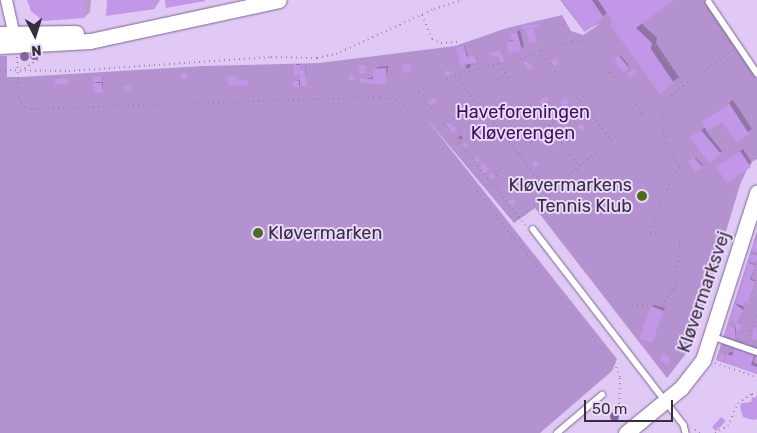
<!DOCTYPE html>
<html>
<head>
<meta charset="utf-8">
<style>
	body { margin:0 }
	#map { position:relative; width:757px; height:433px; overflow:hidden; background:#e1c9f6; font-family:Rubik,sans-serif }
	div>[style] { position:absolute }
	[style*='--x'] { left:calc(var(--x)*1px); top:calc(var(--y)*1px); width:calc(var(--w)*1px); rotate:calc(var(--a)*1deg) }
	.green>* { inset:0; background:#b492d0 }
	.shadow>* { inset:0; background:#0003 }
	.building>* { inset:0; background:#c397e8 }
	.round { border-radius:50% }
	.path>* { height:2px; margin-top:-1px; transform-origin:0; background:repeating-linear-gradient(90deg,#9b89aa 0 1px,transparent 0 5px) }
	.roads { filter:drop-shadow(0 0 1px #7b668d) drop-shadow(0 0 1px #7b668d) }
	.lane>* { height:5.5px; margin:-2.75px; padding:0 2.75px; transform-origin:2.75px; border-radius:2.75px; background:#fff }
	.street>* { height:11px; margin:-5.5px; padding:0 5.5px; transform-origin:5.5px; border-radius:5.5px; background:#fff }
	.secondary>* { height:15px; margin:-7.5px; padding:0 7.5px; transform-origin:7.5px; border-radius:7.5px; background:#fff }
	.trees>* { width:9px; height:9px; margin:-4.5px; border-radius:50%; background:#86639f }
	.dots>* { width:14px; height:14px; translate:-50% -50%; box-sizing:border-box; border:2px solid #ebd9fc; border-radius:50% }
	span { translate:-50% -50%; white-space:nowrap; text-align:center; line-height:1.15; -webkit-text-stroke:4px #ebd9fc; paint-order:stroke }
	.park-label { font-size:18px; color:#3c0f57 }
	.poi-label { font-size:18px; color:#362d3e }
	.right { translate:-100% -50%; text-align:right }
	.left { translate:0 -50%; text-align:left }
	.street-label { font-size:18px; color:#362d3e }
	.north { position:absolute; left:10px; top:10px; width:50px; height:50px; -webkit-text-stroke:4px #ebd9fc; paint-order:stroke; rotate:175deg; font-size:14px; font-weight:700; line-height:20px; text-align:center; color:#362d3e }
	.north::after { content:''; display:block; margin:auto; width:18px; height:22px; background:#362d3e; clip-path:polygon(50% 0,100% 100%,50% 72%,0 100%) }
	.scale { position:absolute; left:584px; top:400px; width:89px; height:22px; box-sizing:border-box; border:2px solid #362d3e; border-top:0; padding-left:6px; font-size:15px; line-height:18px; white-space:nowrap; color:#362d3e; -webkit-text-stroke:4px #ebd9fc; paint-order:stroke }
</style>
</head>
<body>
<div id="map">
	<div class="green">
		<div style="clip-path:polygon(560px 0,706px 0,757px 79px,757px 159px,750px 163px,740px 185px,691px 347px,667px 378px,535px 208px,514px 223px,426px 118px,617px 359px,612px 371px,540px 433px,0 433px,0 56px,7px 56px,7px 77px,21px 77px,203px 66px,319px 63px,455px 46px,507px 28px,562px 15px,571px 31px,583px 35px,601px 23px,584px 31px)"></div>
		<div style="clip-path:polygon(757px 231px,757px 374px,716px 360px)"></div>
	</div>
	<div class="shadow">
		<div style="clip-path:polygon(29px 0,91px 0,90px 12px,85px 17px)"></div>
		<div style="clip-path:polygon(108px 0,160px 0,155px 8px)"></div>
		<div style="clip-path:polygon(563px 0,671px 0,641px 23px,657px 38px,656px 43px,679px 77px,660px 92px,608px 12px,585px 30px)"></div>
		<div style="clip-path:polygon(520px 30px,524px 46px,521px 49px,508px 42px,514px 39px,512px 35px)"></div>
		<div style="clip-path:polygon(465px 46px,468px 57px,476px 55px,477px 60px,470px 62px,471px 67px,467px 69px,458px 48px)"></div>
		<div style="clip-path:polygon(621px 56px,629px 66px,623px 70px,615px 60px)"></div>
		<div style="clip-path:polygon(296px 64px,300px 64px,300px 70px,306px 68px,306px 84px,299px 86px,295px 81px,301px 80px)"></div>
		<div style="clip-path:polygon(388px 66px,386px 83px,361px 80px,374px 77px,377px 67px)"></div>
		<div style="clip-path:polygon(103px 76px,103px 90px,95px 91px,95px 78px)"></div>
		<div style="clip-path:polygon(733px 100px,752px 129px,736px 140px,722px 120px,706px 131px,722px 151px,720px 153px,694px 135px,706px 127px,703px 122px,707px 118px)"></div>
		<div style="clip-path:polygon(460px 135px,463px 138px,460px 140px,458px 137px)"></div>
		<div style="clip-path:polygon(545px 136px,548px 139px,542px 142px,541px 139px)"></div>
		<div style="clip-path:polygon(743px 149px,752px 163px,750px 166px,720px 165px)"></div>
		<div style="clip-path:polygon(696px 158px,703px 165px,696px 171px,690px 162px)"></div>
		<div style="clip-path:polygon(753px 253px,757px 254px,757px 262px,751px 259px)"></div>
		<div style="clip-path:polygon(750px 263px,755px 264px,751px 279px,755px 280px,750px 301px,742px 304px,744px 308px,736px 321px,731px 320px)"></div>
		<div style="clip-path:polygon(654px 305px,665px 308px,652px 342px,652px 307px)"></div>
		<div style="clip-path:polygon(737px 322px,741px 323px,739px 329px,736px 328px,735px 338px,729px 327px,737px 328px)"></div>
		<div style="clip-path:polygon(757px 350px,753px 362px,757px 364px,757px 373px,728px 355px,723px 360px,730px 352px)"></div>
		<div style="clip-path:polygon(757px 395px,757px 416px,744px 416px,743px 403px,753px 402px)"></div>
	</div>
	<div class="building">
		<div style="clip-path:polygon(27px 0,86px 0,85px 18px,43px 21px,31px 11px)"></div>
		<div style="clip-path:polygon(107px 0,156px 0,155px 9px,106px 16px)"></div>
		<div style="clip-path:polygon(165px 0,205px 0,205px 1px,166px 8px)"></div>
		<div style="clip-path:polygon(562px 0,592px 0,604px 18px,585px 32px)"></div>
		<div style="clip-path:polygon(598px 0,674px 0,636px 28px,652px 43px,651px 49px,674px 83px,660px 94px,610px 24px,613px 22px)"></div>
		<div style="clip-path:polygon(539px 24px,539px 27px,522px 29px,522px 26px)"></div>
		<div style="clip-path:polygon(533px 28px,537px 42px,529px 44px,526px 30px)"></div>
		<div style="clip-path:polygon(517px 32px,522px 50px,509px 53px,507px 42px,513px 41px,510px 34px)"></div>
		<div style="clip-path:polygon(464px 46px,467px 57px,475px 55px,477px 62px,461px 66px,456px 48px)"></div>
		<div style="clip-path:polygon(501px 50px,500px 55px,503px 55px,504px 61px,500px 63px,498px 56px,491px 57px,490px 53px)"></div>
		<div style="clip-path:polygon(619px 56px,629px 68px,623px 72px,614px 60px)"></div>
		<div style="clip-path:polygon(556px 58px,559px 63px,554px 66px,551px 61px)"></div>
		<div style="clip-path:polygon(528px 61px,533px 68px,529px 70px,524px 63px)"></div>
		<div style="clip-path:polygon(409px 64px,411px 71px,403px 73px,402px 65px)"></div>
		<div style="clip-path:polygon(294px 65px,300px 65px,300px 70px,305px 68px,307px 86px,300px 86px,300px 75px,294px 75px)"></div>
		<div style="clip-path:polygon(359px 65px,366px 65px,366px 73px,360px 74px)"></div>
		<div style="clip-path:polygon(386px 68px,387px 84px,360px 83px,360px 79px,373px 79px,373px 69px)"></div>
		<div style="clip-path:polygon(634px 69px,636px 72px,630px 78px,627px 74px)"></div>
		<div style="clip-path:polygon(449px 70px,451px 75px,446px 76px,445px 71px)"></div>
		<div style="clip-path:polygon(181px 73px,186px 73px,187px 79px,181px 79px)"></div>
		<div style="clip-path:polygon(349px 75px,354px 75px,354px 80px,349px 80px)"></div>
		<div style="clip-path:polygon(102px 76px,103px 82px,93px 82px,93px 77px)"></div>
		<div style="clip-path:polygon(236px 76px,236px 81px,248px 80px,248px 85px,229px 86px,226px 77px)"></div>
		<div style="clip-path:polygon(68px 78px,69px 85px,55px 84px,55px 79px)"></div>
		<div style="clip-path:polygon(293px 81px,299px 81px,299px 87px,294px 87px)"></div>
		<div style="clip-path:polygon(93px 83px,102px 83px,103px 92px,94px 93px)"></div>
		<div style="clip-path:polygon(131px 85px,131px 90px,125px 91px,124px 86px)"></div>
		<div style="clip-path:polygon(546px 96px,549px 101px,542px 105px,539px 101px)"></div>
		<div style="clip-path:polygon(435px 97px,438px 101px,431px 105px,428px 102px)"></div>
		<div style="clip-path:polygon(565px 98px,569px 103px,564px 107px,560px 102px)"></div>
		<div style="clip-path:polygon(729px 103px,749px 134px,736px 142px,722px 122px,707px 131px,701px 122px)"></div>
		<div style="clip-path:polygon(494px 106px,498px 111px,494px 114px,489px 110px)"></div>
		<div style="clip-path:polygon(449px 123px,457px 129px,453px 133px,446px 125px)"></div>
		<div style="clip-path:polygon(581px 124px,585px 128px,581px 131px,578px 127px)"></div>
		<div style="clip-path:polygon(510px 129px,514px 133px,510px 136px,507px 132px)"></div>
		<div style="clip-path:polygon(701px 130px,721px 154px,709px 163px,690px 137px)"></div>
		<div class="round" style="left:539.5px;top:136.5px;width:7px;height:7px"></div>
		<div style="clip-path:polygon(465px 142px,468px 145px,465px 149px,461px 145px)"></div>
		<div style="clip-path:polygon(740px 151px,751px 167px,727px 183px,716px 167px)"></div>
		<div style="clip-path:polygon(477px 156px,480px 160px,477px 163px,474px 160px)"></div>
		<div style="clip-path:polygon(694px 158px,703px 167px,695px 172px,688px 162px)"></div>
		<div style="clip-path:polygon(536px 160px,539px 164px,535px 168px,532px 163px)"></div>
		<div style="clip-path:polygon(484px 163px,489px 170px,484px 174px,479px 167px)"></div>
		<div style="clip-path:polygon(492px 173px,495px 177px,491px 180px,488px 175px)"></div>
		<div style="clip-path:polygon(512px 199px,516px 203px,512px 206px,508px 202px)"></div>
		<div style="clip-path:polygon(755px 240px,757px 241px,757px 252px,751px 250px)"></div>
		<div class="round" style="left:750px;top:254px;width:8px;height:8px"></div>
		<div style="clip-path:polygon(748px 263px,755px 265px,750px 280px,755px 281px,749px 303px,745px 302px,744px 306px,736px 304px)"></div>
		<div style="clip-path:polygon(735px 304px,743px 310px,736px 322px,730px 320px)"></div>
		<div style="clip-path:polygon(651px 306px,664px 311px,652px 343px,639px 339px)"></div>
		<div style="clip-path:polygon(736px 322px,741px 324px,740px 331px,736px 330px)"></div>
		<div style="clip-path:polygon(728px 326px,735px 328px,735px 340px,724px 336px)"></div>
		<div style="clip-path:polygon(754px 328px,757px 329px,757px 340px,751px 338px)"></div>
		<div style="clip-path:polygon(735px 346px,755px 353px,751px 365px,757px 367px,757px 374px,724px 362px,727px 354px,732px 356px)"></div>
		<div style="clip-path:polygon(663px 354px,670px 357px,668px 364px,660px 360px)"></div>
		<div style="clip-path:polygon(721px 354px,725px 356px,723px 361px,717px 359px)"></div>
		<div style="clip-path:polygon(752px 397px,757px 398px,757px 419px,753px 420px,743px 417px,740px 407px,741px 403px,751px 404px)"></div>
		<div style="clip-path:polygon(721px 417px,726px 421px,716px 431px,712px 427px)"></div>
	</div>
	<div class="path">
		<div style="--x:422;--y:15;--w:26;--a:67"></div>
		<div style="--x:432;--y:39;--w:10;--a:24"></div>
		<div style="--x:441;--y:43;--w:17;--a:-3"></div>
		<div style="--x:655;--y:45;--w:49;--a:54.1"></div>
		<div style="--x:539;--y:51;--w:114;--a:51"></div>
		<div style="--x:17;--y:57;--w:41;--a:87.2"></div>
		<div style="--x:19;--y:98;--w:12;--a:55"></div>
		<div style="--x:26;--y:108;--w:7;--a:8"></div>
		<div style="--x:33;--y:109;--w:347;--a:-2"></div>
		<div style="--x:380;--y:97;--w:15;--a:11"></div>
		<div style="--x:395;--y:100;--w:29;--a:36"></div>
		<div style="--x:418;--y:117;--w:319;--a:51.6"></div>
		<div style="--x:616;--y:367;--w:12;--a:70"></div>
		<div style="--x:620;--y:378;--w:28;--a:92"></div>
		<div style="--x:619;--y:406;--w:13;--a:58"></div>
		<div style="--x:0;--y:70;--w:69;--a:0.8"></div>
		<div style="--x:69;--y:71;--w:202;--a:-4"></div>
		<div style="--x:271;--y:57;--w:46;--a:1.2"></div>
		<div style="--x:317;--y:58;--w:19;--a:-12"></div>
		<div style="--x:336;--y:54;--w:108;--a:-24.7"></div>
		<div style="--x:434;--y:9;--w:30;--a:-17"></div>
		<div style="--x:20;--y:71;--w:25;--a:-32"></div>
		<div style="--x:455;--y:76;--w:149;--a:51"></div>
		<div style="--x:444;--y:125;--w:80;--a:-40.4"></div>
		<div style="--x:505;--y:73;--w:119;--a:51.1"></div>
		<div style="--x:492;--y:185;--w:18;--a:-63"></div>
		<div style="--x:500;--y:169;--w:147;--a:-41.1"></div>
		<div style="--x:519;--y:218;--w:162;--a:-40.5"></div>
		<div style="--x:642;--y:113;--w:89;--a:-127.3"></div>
		<div style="--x:588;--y:42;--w:17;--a:180"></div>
		<div style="--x:571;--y:42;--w:32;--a:164"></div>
		<div style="--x:540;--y:51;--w:21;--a:157"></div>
		<div style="--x:521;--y:59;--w:21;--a:139"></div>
		<div style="--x:505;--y:73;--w:11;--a:-124"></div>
		<div style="--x:499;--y:64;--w:44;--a:166.9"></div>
		<div style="--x:456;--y:74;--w:42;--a:154.7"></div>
		<div style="--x:418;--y:92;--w:172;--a:51.1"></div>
		<div style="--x:622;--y:305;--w:40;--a:1.4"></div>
		<div style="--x:662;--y:306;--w:23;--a:-56"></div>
		<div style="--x:675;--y:287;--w:45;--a:-83.7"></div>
		<div style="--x:680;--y:242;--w:32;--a:-162"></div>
		<div style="--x:650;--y:232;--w:40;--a:-69.8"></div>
		<div style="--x:664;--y:194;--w:32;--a:-62"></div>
		<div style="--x:679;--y:166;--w:26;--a:-119"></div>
		<div style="--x:666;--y:143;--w:13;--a:-103"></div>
		<div style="--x:663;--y:130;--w:13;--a:-94"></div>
		<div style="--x:662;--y:117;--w:20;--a:-75"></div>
		<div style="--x:667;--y:98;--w:81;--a:-36.4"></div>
		<div style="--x:748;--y:341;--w:30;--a:-73"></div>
		<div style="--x:715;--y:363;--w:44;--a:18.4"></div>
		<div style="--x:695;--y:430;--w:7;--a:27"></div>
		<div style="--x:715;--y:433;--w:15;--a:-28"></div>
		<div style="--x:728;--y:426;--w:25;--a:-67"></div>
		<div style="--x:738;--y:403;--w:17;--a:-33"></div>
		<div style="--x:752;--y:394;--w:5;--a:22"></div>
	</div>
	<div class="roads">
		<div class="lane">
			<div style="--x:709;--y:2;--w:86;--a:55.9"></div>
			<div style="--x:533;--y:229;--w:247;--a:52.4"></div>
			<div style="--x:684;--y:425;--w:8;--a:76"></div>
			<div style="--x:711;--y:336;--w:49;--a:19.2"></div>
			<div style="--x:557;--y:433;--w:59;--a:-40.2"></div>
		</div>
		<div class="street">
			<div style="--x:6;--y:0;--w:41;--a:77.3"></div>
		</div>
		<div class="secondary">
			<div style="--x:0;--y:34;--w:76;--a:-0.8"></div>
			<div style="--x:0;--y:46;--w:90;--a:-3.2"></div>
			<div style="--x:90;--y:41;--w:193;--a:-12.2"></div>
			<div style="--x:626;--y:433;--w:71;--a:-39.3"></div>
			<div style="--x:681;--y:388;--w:36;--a:-52"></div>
			<div style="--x:703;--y:360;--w:176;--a:-72.1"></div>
		</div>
	</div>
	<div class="trees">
		<div style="left:34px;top:55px"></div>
		<div style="left:24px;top:56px"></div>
		<div style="left:614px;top:416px"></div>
	</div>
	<div class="dots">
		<div style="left:642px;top:196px;background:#4e6c21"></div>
		<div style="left:258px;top:233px;background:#4e6c21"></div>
	</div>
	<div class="park-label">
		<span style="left:523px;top:123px">Haveforeningen<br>Kløverengen</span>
	</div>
	<div class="poi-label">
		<span class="right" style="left:632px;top:196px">Kløvermarkens<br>Tennis Klub</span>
		<span class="left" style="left:268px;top:233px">Kløvermarken</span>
	</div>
	<div class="street-label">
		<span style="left:704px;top:292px;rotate:-71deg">Kløvermarksvej</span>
	</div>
	<div class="north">N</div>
	<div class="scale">50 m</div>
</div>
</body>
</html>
